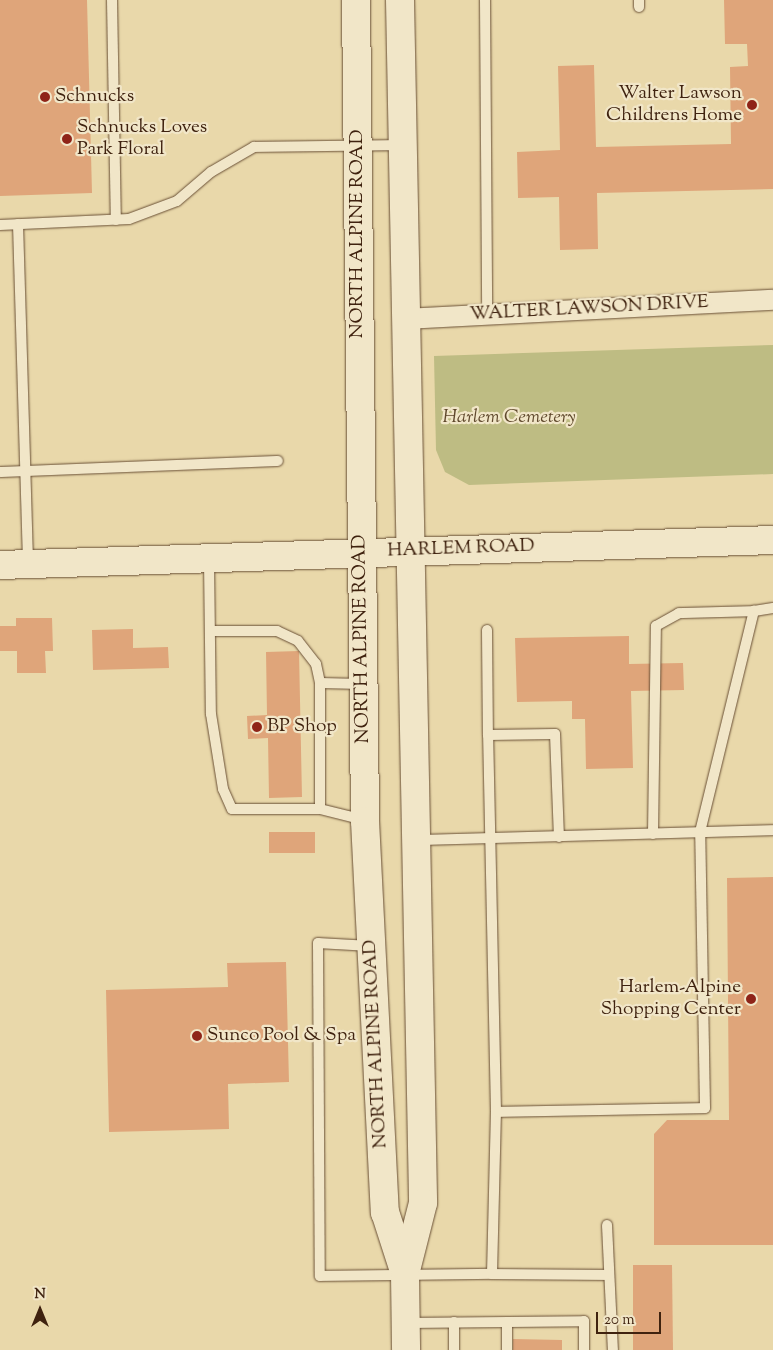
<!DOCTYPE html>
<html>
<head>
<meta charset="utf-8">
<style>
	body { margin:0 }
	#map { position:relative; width:773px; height:1350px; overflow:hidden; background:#e9d8aa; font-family:"Sorts Mill Goudy",serif }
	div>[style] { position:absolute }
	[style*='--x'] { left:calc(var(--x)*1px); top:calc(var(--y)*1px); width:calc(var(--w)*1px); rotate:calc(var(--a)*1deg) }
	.green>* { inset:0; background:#bebc83 }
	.building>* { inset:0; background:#dfa57a }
	.roads { filter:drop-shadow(0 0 1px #6a5036) drop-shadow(0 0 1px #6a5036) }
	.lane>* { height:10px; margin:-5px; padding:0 5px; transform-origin:5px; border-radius:5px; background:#f1e6c8 }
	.street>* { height:20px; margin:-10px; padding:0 10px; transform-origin:10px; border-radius:10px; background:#f1e6c8 }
	.secondary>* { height:28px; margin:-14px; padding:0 14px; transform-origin:14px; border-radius:14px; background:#f1e6c8 }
	.dots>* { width:14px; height:14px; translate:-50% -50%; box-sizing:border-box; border:2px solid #f1e6c8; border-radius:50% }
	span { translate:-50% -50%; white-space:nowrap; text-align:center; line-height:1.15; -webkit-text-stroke:4.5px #f1e6c8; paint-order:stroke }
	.poi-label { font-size:19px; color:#3f220f }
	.right { translate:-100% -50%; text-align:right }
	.left { translate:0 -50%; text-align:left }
	.street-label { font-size:19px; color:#3f220f }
	.park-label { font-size:19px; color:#5f482c; font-style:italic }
	.north { position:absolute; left:15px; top:1285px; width:50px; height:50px; -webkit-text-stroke:4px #f1e6c8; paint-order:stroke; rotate:0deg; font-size:14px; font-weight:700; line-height:20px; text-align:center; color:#3f220f }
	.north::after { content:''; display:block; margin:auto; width:18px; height:22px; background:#3f220f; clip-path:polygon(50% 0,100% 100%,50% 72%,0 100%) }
	.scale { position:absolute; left:596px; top:1312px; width:65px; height:22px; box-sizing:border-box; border:2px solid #3f220f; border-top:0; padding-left:6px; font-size:15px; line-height:18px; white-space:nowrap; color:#3f220f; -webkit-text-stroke:4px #f1e6c8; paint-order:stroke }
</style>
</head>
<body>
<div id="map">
	<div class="green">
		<div style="clip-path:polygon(773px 345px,773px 474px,469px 485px,445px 472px,436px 450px,434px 356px)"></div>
	</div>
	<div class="building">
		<div style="clip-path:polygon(0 0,87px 0,92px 193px,0 196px)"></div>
		<div style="clip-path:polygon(724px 0,773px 0,773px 189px,597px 193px,598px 249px,560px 250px,559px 197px,518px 198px,517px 152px,560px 150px,558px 66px,594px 65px,596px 147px,731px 144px,730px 67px,748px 66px,747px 44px,725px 44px)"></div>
		<div style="clip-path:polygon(16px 618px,52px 618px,53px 651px,45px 651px,46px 673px,17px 673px,17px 651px,0 651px,0 626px,16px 626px)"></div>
		<div style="clip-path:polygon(133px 629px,133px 648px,168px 647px,169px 668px,93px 670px,92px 630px)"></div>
		<div style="clip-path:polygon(629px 636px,629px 664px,683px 663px,684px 690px,631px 691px,633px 768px,586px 769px,585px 719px,572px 719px,572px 701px,517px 702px,515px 638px)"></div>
		<div style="clip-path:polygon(299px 651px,302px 797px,269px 798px,268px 738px,248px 739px,247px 716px,267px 715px,266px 652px)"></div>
		<div style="clip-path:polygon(269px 832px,315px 832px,315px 853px,269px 853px)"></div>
		<div style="clip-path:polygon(773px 877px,773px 1245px,654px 1245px,654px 1134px,667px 1120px,729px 1120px,727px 878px)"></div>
		<div style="clip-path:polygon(286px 962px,289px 1082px,228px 1084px,229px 1129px,109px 1132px,106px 990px,228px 987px,227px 963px)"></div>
		<div style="clip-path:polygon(633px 1265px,672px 1265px,673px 1350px,633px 1350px)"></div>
		<div style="clip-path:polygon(513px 1339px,562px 1340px,562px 1350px,513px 1350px)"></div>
	</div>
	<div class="roads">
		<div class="lane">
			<div style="--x:112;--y:0;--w:220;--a:89"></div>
			<div style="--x:485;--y:0;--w:314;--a:89.6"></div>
			<div style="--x:639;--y:0;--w:7;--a:90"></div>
			<div style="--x:18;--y:224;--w:339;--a:88.3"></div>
			<div style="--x:0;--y:225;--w:129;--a:-2.7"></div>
			<div style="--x:129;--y:219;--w:51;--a:-20.6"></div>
			<div style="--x:177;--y:201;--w:45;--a:-40.5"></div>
			<div style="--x:211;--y:172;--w:50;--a:-30.2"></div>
			<div style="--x:254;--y:147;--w:146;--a:-0.8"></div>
			<div style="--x:0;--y:472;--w:278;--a:-2.3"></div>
			<div style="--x:209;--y:560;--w:154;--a:89.3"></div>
			<div style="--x:211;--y:714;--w:76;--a:80.9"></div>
			<div style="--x:223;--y:789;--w:22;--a:66"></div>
			<div style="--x:232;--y:809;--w:88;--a:0"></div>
			<div style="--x:320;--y:809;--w:45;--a:14"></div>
			<div style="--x:487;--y:630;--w:105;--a:89.5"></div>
			<div style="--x:210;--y:631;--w:67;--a:0"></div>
			<div style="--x:277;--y:631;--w:23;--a:25"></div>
			<div style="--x:298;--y:641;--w:29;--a:52"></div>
			<div style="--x:316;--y:664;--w:19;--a:78"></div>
			<div style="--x:320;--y:683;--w:42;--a:1.4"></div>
			<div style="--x:320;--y:683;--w:126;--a:90"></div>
			<div style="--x:653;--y:834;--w:208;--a:-89.2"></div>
			<div style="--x:656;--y:626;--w:26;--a:-29"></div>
			<div style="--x:679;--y:613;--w:75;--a:-1.5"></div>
			<div style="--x:417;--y:840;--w:356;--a:-1.6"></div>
			<div style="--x:370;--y:946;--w:52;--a:-176.7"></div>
			<div style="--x:318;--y:943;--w:333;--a:89.7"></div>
			<div style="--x:320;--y:1276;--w:172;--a:-0.7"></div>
			<div style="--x:492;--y:1274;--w:162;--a:-88.6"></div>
			<div style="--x:496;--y:1112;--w:377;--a:-91.2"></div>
			<div style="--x:488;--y:735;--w:67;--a:-0.9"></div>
			<div style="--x:555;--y:734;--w:103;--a:87.8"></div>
			<div style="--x:496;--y:1112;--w:209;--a:-1.1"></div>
			<div style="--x:705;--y:1108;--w:276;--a:-91"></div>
			<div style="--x:700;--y:832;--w:228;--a:-76.3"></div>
			<div style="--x:754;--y:611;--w:19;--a:-9"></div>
			<div style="--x:607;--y:1225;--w:125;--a:87.3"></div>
			<div style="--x:492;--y:1274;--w:116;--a:0.5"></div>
			<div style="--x:454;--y:1322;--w:28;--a:90"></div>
			<div style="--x:507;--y:1322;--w:28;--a:90"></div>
			<div style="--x:407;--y:1323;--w:177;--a:-0.6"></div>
			<div style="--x:584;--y:1321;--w:29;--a:90"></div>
		</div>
		<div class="street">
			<div style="--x:405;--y:319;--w:368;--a:-3"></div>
		</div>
		<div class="secondary">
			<div style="--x:356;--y:0;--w:821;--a:89.37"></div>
			<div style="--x:365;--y:821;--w:392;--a:87.1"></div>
			<div style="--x:385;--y:1212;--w:65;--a:72.1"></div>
			<div style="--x:400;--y:0;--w:1203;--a:88.9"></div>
			<div style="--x:423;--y:1203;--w:73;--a:104.2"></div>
			<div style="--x:405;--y:1274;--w:76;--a:89.2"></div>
			<div style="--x:0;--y:565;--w:773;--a:-1.85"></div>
		</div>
	</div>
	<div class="dots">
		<div style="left:45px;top:97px;background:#8f2418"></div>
		<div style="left:752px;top:105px;background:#8f2418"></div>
		<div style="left:67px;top:139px;background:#8f2418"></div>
		<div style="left:257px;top:727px;background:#8f2418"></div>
		<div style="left:751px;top:999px;background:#8f2418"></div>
		<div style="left:197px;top:1036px;background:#8f2418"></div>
	</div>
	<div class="poi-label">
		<span class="right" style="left:742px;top:105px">Walter Lawson<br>Childrens Home</span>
		<span class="left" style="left:55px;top:97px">Schnucks</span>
		<span class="left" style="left:77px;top:139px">Schnucks Loves<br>Park Floral</span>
		<span class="left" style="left:267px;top:727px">BP Shop</span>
		<span class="right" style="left:741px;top:999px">Harlem-Alpine<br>Shopping Center</span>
		<span class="left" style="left:207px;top:1036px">Sunco Pool &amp; Spa</span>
	</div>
	<div class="street-label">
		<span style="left:358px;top:234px;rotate:-90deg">NORTH ALPINE ROAD</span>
		<span style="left:589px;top:309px;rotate:-3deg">WALTER LAWSON DRIVE</span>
		<span style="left:461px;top:549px;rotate:-2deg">HARLEM ROAD</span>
		<span style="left:362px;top:639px;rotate:-91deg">NORTH ALPINE ROAD</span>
		<span style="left:376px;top:1044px;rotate:-93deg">NORTH ALPINE ROAD</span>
	</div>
	<div class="park-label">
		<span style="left:509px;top:418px">Harlem Cemetery</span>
	</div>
	<div class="north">N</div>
	<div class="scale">20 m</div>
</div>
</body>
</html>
